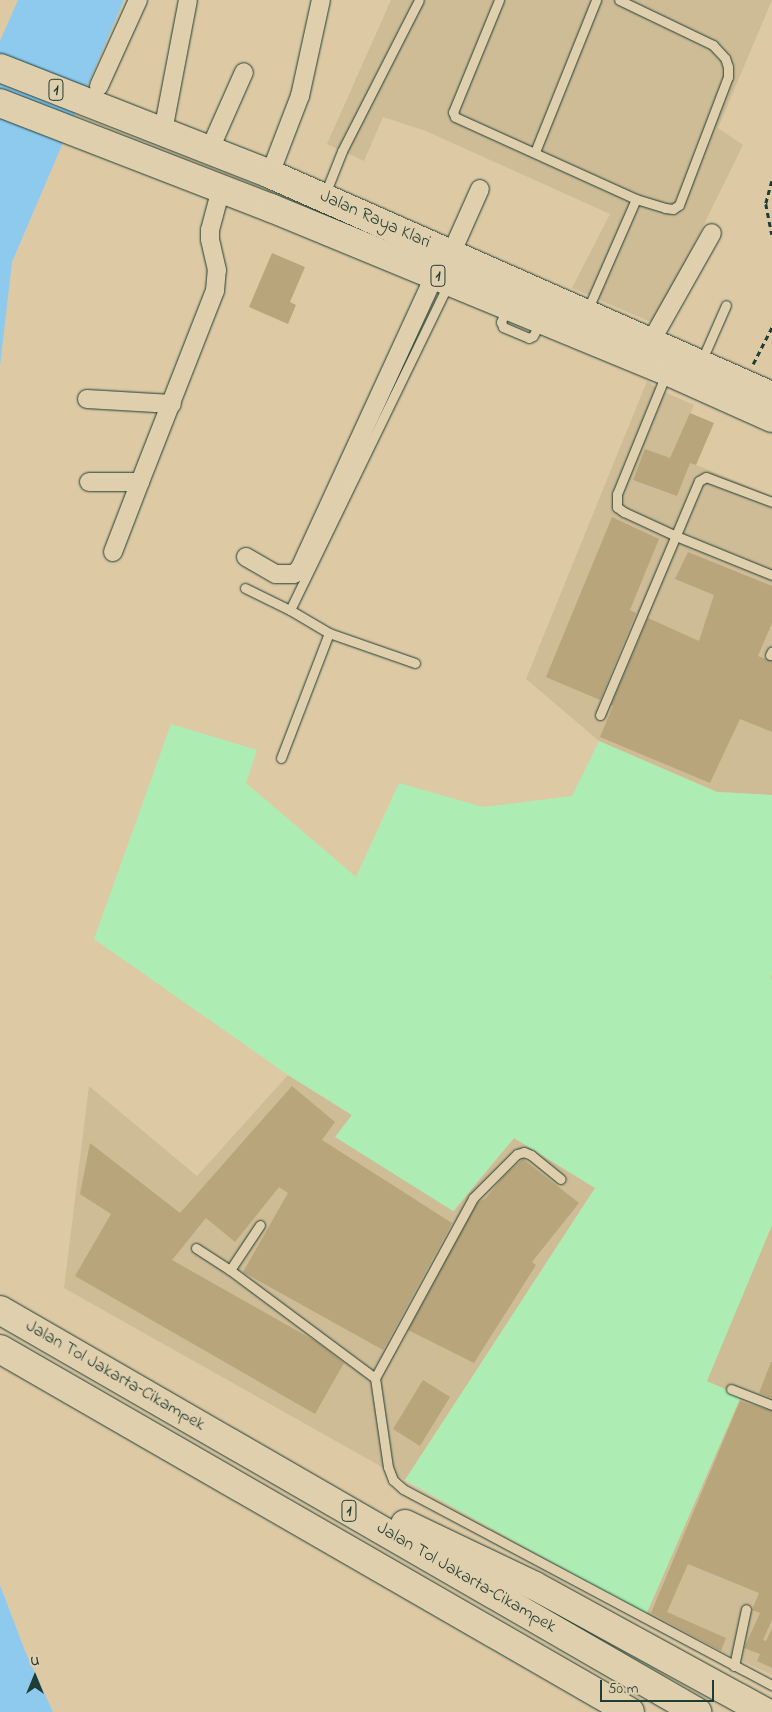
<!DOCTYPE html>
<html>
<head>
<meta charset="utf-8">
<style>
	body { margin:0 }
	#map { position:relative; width:772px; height:1712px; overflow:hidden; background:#ddcaa5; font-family:"Indie Flower",sans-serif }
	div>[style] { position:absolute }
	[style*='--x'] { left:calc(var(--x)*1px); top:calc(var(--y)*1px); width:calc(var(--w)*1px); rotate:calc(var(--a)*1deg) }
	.built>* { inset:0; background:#cebc96 }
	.green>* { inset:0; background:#adecb3 }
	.water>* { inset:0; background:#8dcaee }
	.building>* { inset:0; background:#b8a57b }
	.path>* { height:2.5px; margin-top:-1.25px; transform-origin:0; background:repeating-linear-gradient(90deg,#1f3d34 0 5px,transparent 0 9px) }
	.roads { filter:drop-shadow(0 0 1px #1f3d34) drop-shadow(0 0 1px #1f3d34) }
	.lane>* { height:9px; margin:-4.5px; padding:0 4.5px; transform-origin:4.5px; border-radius:4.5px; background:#e0cfad }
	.street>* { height:18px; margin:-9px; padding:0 9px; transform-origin:9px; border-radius:9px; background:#e0cfad }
	.highway>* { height:28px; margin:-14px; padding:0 14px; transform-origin:14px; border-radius:14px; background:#e0cfad }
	span { translate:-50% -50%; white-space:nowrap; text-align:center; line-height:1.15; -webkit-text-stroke:5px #e0cfad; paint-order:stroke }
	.shield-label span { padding:1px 4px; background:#e0cfad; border:1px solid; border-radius:4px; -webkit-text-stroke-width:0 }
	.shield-label { font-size:16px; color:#1f3d34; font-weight:700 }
	.street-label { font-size:18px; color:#1f3d34 }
	.north { position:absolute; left:10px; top:1652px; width:50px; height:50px; -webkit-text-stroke:4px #e0cfad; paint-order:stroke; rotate:0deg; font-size:14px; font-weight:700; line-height:20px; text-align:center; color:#1f3d34 }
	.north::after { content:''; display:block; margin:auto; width:18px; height:22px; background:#1f3d34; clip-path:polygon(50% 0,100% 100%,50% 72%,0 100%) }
	.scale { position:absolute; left:600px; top:1680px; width:114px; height:22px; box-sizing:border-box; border:2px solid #1f3d34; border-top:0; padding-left:6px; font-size:15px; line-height:18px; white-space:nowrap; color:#1f3d34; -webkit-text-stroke:4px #e0cfad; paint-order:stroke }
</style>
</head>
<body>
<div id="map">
	<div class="built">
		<div style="clip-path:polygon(391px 0,772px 0,718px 128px,743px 145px,655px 324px,572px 288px,610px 214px,426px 131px,383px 117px,364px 161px,327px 144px)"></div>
		<div style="clip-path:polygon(647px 381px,660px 390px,694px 405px,672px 455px,772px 496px,772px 795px,717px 792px,599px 741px,526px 679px)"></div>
		<div style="clip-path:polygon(288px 1075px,352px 1115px,336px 1137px,454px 1211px,514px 1138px,595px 1188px,405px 1480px,64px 1288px,89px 1086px,197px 1176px)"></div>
		<div style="clip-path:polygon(772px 1225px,772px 1675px,646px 1615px,741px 1396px,706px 1382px)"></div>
	</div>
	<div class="green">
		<div style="clip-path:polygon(171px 724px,257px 750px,246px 783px,356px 877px,399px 783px,483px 807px,572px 796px,599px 741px,717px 792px,772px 795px,772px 974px,770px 978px,772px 980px,772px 1225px,707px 1381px,741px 1396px,646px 1615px,405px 1480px,595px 1188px,514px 1138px,453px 1211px,335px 1137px,352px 1115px,288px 1075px,94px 939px)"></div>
	</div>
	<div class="water">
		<div style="clip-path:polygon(18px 0,124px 0,12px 262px,0 366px,0 41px)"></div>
		<div style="clip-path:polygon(0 1585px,25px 1651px,53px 1712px,0 1712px)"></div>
	</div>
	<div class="building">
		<div style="clip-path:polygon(272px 253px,305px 267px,290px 302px,296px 305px,288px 324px,249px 307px)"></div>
		<div style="clip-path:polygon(690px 413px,714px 423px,696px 465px,690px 463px,677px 496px,633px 480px,645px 449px,670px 458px)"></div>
		<div style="clip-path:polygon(612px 517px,659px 539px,630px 610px,636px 613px,600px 700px,546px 677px)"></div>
		<div style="clip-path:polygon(688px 552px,772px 586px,772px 623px,758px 656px,772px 661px,772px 732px,740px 719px,710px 783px,600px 737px,613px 706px,611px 705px,648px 618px,699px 641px,714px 595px,675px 579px)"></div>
		<div style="clip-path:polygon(292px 1086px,335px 1122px,322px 1140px,452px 1223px,383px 1350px,243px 1272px,288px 1193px,279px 1187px,235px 1242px,206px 1218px,172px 1260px,317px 1342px,344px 1363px,315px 1414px,75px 1276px,111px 1214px,80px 1194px,90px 1143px,180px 1213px)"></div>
		<div style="clip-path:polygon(523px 1159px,579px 1203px,532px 1262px,536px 1265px,474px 1363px,408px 1330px,477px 1203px,486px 1198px,503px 1177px)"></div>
		<div style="clip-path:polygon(771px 1362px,772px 1362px,772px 1398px,759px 1393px)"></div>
		<div style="clip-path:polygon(423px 1380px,450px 1397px,420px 1446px,393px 1429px)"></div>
		<div style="clip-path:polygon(740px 1401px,772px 1411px,772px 1620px,763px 1640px,766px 1641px,772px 1628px,772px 1668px,757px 1661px,760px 1654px,744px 1648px,760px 1613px,752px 1610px,759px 1593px,688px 1564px,667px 1612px,726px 1638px,721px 1651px,651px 1613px)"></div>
	</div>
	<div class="path">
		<div style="--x:772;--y:181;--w:24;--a:105"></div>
		<div style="--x:766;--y:204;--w:31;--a:79"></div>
		<div style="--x:753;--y:364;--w:42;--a:-62.8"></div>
	</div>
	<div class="roads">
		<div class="lane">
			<div style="--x:499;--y:0;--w:121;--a:112.3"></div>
			<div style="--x:453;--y:112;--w:5;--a:68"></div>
			<div style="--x:455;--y:117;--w:199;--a:24.4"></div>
			<div style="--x:535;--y:152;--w:164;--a:-68.1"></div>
			<div style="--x:325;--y:194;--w:46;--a:-68.4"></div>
			<div style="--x:342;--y:151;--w:169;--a:-63"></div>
			<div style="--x:506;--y:309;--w:14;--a:111"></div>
			<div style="--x:501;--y:322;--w:5;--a:68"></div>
			<div style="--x:503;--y:327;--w:28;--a:23"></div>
			<div style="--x:529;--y:338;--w:4;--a:-27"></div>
			<div style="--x:533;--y:336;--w:17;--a:-62"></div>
			<div style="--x:587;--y:311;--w:122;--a:-66.4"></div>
			<div style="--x:636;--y:199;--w:30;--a:17"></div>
			<div style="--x:665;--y:208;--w:8;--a:7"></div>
			<div style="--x:673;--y:209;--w:7;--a:-34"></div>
			<div style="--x:679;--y:205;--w:137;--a:-69.1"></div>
			<div style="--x:728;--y:77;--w:10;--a:-90"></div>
			<div style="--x:728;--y:67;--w:9;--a:-108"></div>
			<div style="--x:725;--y:58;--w:18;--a:-133"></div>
			<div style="--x:713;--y:45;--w:104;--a:-154.4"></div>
			<div style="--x:701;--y:362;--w:62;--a:-66.3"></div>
			<div style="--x:666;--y:374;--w:130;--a:112.2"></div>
			<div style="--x:617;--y:494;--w:13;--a:90"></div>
			<div style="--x:617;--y:507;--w:9;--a:36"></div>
			<div style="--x:624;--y:512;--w:57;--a:24.8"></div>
			<div style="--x:676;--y:536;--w:104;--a:22.1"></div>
			<div style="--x:245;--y:588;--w:50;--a:26.1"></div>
			<div style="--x:770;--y:655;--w:4;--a:-63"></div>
			<div style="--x:415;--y:663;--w:91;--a:-160.8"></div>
			<div style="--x:329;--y:633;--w:45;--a:-149.5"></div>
			<div style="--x:290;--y:610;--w:364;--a:-64.1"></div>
			<div style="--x:600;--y:715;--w:254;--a:-67.1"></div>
			<div style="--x:699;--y:481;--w:8;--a:-30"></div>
			<div style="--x:706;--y:477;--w:71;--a:20.7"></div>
			<div style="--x:281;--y:758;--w:134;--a:-69"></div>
			<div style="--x:196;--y:1248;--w:40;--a:32.9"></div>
			<div style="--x:230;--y:1270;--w:181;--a:36.7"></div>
			<div style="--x:375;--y:1378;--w:90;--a:81.7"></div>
			<div style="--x:388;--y:1467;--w:14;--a:69"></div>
			<div style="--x:393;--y:1480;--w:13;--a:42"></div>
			<div style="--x:403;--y:1489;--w:418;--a:28"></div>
			<div style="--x:230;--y:1270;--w:54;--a:-56.3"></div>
			<div style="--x:375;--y:1378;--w:205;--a:-61.4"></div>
			<div style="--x:473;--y:1198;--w:62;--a:-45"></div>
			<div style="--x:517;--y:1154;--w:7;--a:-16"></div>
			<div style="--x:524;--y:1152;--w:8;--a:23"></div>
			<div style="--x:531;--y:1155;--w:38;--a:39"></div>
			<div style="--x:731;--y:1389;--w:44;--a:21.3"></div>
			<div style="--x:734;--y:1666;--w:58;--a:-78.1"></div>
		</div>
		<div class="street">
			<div style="--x:99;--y:86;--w:94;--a:-65.6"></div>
			<div style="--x:163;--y:131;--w:133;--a:-79.2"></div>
			<div style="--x:209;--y:151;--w:86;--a:-66.1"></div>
			<div style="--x:270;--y:174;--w:84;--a:-69"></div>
			<div style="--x:300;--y:96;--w:98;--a:-77.7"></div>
			<div style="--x:451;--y:254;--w:71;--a:-66"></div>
			<div style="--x:650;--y:343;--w:126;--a:-60.6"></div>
			<div style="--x:87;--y:399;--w:85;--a:3.4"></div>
			<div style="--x:89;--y:482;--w:51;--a:0"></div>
			<div style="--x:140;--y:482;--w:205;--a:-68.6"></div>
			<div style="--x:215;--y:291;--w:21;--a:-85"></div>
			<div style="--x:217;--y:270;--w:32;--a:-103"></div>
			<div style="--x:210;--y:239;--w:9;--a:-90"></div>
			<div style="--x:210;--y:230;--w:42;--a:-75"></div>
			<div style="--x:113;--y:552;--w:75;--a:-68.9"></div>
			<div style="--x:246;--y:557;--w:34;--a:30"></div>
			<div style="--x:276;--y:574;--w:18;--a:0"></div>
			<div style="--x:294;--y:574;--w:8;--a:-45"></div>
			<div style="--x:300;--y:568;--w:323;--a:-65.3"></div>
		</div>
		<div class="highway">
			<div style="--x:0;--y:68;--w:290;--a:21.4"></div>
			<div style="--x:270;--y:174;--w:549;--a:23.86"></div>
			<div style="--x:0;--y:103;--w:291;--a:21.2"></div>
			<div style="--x:271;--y:208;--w:428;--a:22.4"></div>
			<div style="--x:667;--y:371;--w:115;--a:24.1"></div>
			<div style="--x:0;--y:1310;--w:805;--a:29.97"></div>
			<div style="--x:0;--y:1349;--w:727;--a:29.95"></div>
			<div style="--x:405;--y:1524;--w:144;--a:25.5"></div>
			<div style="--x:535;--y:1586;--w:262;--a:28.7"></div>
		</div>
	</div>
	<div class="shield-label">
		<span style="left:56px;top:90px">1</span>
		<span style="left:438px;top:276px">1</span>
		<span style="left:349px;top:1511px">1</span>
	</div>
	<div class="street-label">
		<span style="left:375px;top:220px;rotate:24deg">Jalan Raya Klari</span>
		<span style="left:115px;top:1376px;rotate:30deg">Jalan Tol Jakarta–Cikampek</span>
		<span style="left:466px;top:1578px;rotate:30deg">Jalan Tol Jakarta–Cikampek</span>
	</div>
	<div class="north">U</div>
	<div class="scale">50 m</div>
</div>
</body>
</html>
